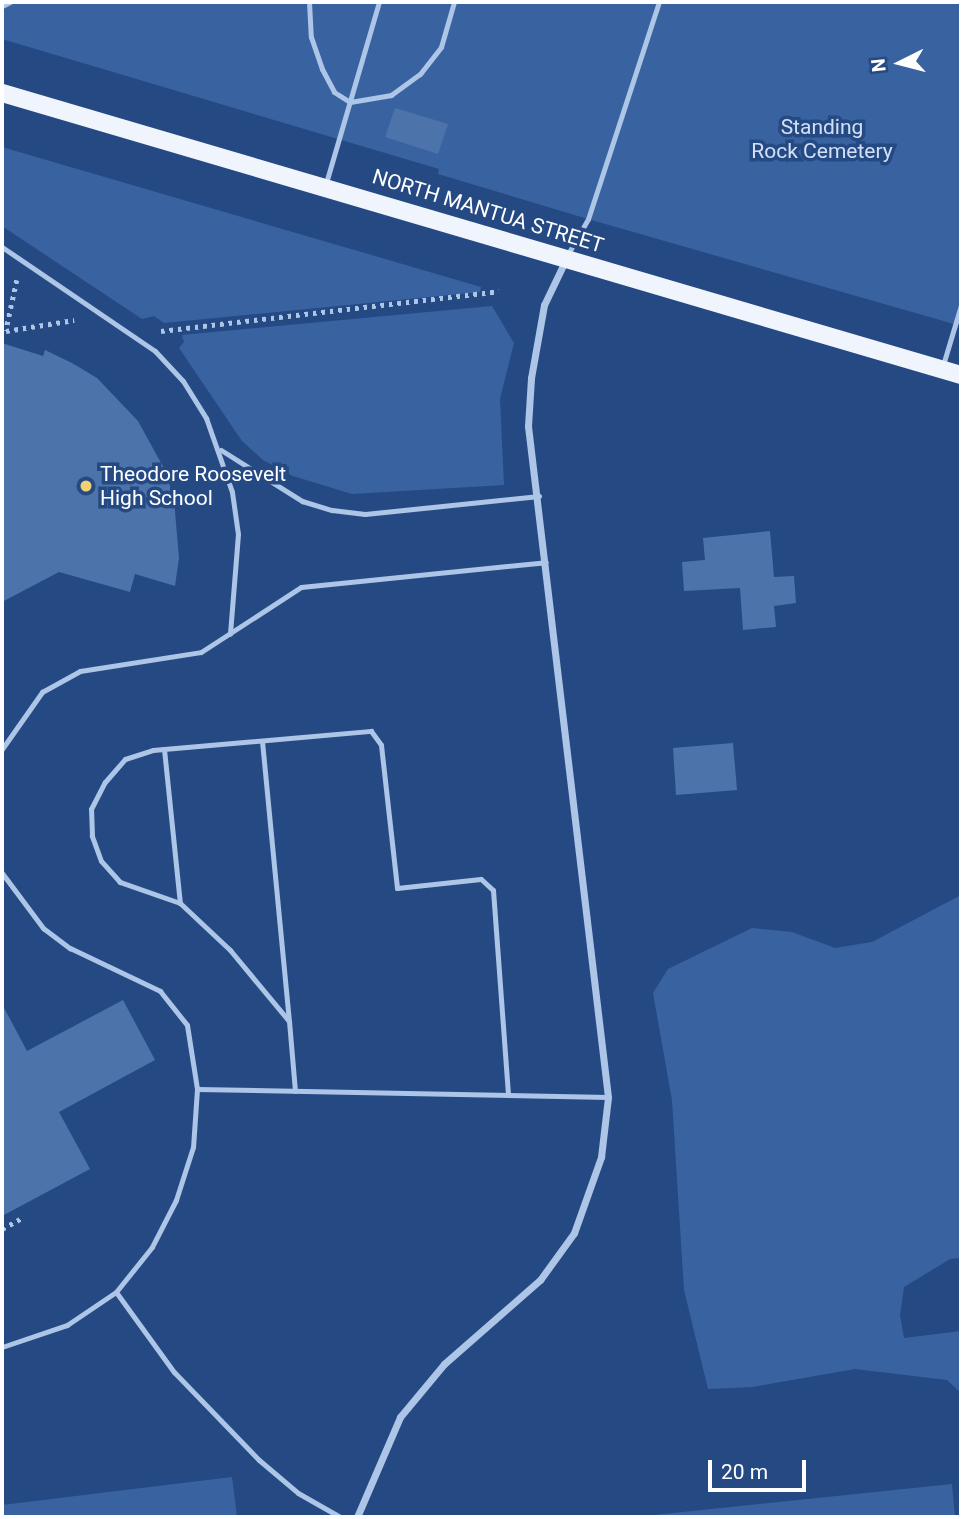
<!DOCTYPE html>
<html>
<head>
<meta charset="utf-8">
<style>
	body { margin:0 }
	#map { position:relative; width:963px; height:1519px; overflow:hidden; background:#254a83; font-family:Roboto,sans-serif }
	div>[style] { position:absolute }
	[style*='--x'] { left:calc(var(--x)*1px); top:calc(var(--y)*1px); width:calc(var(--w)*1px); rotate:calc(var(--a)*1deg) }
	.green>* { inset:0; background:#3963a0 }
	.building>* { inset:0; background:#4d73ab }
	.path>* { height:4.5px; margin-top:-2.25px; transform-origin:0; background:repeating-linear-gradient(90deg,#adc5e7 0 3.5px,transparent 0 8.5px) }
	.lane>* { height:5px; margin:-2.5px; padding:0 2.5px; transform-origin:2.5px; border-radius:2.5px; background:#adc5e7 }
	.street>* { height:7px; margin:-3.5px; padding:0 3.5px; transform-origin:3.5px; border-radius:3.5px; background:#adc5e7 }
	.primary>* { height:18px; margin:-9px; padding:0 9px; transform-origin:9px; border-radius:9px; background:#eff4fd }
	.dots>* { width:19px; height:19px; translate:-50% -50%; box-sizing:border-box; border:4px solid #254a83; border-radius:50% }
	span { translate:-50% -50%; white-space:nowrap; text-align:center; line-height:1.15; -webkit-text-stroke:7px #254a83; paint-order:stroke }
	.park-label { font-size:21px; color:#d1e0f6 }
	.street-label { font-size:21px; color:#fff }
	.poi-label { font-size:21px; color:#fff }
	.left { translate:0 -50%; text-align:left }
	.frame { position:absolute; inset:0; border:4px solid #fff; pointer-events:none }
	.north { position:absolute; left:865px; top:28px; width:70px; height:70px; -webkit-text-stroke:5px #254a83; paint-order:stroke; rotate:264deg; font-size:19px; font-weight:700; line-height:28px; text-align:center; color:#fff }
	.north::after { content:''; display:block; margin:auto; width:24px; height:32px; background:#fff; clip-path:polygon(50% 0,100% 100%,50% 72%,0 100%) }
	.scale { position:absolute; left:708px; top:1460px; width:98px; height:32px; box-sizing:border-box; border:4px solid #fff; border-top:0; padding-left:9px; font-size:21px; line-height:24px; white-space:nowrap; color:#fff; -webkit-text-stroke:5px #254a83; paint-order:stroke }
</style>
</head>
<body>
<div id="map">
	<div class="green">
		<div style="clip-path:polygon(2px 2px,961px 2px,961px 326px,588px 219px,438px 174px,439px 169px,2px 39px)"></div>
		<div style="clip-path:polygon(2px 147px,481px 287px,480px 292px,164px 323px,154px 316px,142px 319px,2px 226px)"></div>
		<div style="clip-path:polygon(492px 306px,514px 343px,500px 399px,504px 485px,352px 494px,293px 476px,263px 460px,242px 441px,179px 348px,184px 342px,182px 335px)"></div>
		<div style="clip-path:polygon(961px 895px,961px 1258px,950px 1259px,904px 1287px,900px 1315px,904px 1338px,961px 1331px,961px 1393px,947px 1380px,855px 1369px,752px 1387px,708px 1389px,684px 1290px,672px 1100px,653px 993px,668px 969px,752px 928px,792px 932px,835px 948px,872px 942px)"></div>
		<div style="clip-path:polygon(232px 1477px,237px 1517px,2px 1517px,2px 1505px)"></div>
		<div style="clip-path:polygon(952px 1484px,955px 1517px,635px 1517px)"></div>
	</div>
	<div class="building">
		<div style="clip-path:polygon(395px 108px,448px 124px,438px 154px,385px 137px)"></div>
		<div style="clip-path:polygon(2px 343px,43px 356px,45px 350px,72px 363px,97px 378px,138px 421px,166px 472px,174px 500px,179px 558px,175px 586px,135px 574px,130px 592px,59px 572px,2px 602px)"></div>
		<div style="clip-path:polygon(770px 531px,774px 577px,794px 576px,796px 603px,774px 606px,776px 627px,743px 630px,740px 588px,684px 591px,682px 562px,705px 560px,703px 538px)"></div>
		<div style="clip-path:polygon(733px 743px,737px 790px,676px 795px,673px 748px)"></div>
		<div style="clip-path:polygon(123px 1000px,155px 1060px,59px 1112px,90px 1169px,2px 1216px,2px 1004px,27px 1051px)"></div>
	</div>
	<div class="path">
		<div style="--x:17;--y:280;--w:52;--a:102.2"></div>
		<div style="--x:6;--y:331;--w:69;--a:-9.2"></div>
		<div style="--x:161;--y:331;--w:340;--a:-6.7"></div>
		<div style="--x:2;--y:1229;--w:25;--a:-29"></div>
	</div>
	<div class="lane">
		<div style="--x:309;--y:2;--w:35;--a:87"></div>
		<div style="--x:311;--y:37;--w:34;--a:71"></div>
		<div style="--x:322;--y:69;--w:26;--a:62"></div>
		<div style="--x:334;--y:92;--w:19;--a:32"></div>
		<div style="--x:350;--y:102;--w:42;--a:-9.7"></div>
		<div style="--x:391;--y:95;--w:36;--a:-36"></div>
		<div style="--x:420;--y:74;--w:34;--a:-52"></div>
		<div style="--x:441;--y:47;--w:47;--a:-73.9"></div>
		<div style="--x:2;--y:6;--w:9;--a:-27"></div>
		<div style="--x:326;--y:183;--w:189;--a:-73.7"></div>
		<div style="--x:2;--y:247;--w:185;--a:34.2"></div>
		<div style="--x:155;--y:351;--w:41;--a:47"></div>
		<div style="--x:183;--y:381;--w:44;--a:58.1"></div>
		<div style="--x:206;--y:418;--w:78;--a:70.6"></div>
		<div style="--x:232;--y:492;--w:42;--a:81.9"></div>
		<div style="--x:238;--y:534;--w:100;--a:94.6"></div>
		<div style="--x:568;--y:254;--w:40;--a:-60.3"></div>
		<div style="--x:588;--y:219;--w:228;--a:-71.9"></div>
		<div style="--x:943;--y:365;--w:63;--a:-73.3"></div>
		<div style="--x:221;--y:450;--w:96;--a:32.2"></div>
		<div style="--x:302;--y:501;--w:31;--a:17"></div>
		<div style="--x:332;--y:510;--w:33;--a:7"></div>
		<div style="--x:365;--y:514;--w:175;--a:-5.9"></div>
		<div style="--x:262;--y:741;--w:281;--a:84.5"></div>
		<div style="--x:2;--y:749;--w:70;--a:-54.9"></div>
		<div style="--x:42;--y:692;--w:43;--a:-28.9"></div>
		<div style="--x:80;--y:671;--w:122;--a:-8.9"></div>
		<div style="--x:201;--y:652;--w:119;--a:-33"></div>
		<div style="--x:301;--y:587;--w:246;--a:-5.8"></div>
		<div style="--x:164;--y:749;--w:155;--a:84.1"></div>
		<div style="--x:180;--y:903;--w:64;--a:-160.7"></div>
		<div style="--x:120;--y:882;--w:28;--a:-132"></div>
		<div style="--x:101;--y:861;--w:27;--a:-110"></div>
		<div style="--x:92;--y:836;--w:27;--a:-92"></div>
		<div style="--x:91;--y:809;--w:30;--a:-63"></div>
		<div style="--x:105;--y:782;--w:30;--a:-49"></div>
		<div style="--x:125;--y:759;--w:29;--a:-18"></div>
		<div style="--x:153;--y:750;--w:11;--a:-5"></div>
		<div style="--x:164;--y:749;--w:208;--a:-5"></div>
		<div style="--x:371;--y:731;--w:17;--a:54"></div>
		<div style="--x:381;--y:745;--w:144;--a:83.6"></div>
		<div style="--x:397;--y:888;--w:84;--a:-6.1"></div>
		<div style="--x:481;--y:879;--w:16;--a:43"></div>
		<div style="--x:493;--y:890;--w:205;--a:85.8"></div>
		<div style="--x:2;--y:873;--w:69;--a:53.3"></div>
		<div style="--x:43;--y:928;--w:34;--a:37"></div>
		<div style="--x:70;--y:948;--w:100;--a:25.5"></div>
		<div style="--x:160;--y:991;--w:43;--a:51.5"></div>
		<div style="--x:187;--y:1025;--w:65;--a:81.1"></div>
		<div style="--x:197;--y:1089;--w:58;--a:93.9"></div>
		<div style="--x:193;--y:1147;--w:56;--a:107.8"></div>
		<div style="--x:176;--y:1200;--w:53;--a:117.1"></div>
		<div style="--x:152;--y:1247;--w:58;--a:128.7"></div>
		<div style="--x:180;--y:903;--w:69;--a:43.2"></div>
		<div style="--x:230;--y:950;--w:92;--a:50.3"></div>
		<div style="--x:289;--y:1021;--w:70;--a:85.1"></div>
		<div style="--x:197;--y:1089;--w:411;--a:1.1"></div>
		<div style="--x:2;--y:1347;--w:69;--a:-18.7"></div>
		<div style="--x:67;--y:1325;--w:59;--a:-34"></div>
		<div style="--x:116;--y:1292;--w:99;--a:54.1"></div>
		<div style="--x:174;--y:1372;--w:122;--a:46"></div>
		<div style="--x:259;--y:1460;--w:51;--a:40.2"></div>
		<div style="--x:298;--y:1493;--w:48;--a:29.7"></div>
	</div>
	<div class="street">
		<div style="--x:357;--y:1517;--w:109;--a:-66.7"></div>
		<div style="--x:400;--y:1417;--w:69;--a:-50.3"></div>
		<div style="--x:444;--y:1364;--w:128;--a:-41.2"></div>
		<div style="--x:540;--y:1280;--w:58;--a:-54.1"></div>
		<div style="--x:574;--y:1233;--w:81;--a:-70.4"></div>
		<div style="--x:601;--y:1157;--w:60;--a:-83.3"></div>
		<div style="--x:608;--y:1097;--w:676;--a:-96.8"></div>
		<div style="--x:528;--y:426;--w:48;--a:-86.4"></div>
		<div style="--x:531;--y:378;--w:74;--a:-79.9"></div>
		<div style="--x:544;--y:305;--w:51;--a:-64.4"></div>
	</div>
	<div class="primary">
		<div style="--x:2;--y:93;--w:1000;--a:16.39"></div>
	</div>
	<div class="dots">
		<div style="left:86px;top:486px;background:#f1d172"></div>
	</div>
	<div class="park-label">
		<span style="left:822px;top:139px">Standing<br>Rock Cemetery</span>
	</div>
	<div class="street-label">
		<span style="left:488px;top:211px;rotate:17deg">NORTH MANTUA STREET</span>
	</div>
	<div class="poi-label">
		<span class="left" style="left:100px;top:486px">Theodore Roosevelt<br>High School</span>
	</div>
	<div class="frame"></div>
	<div class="north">N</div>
	<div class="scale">20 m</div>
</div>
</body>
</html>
